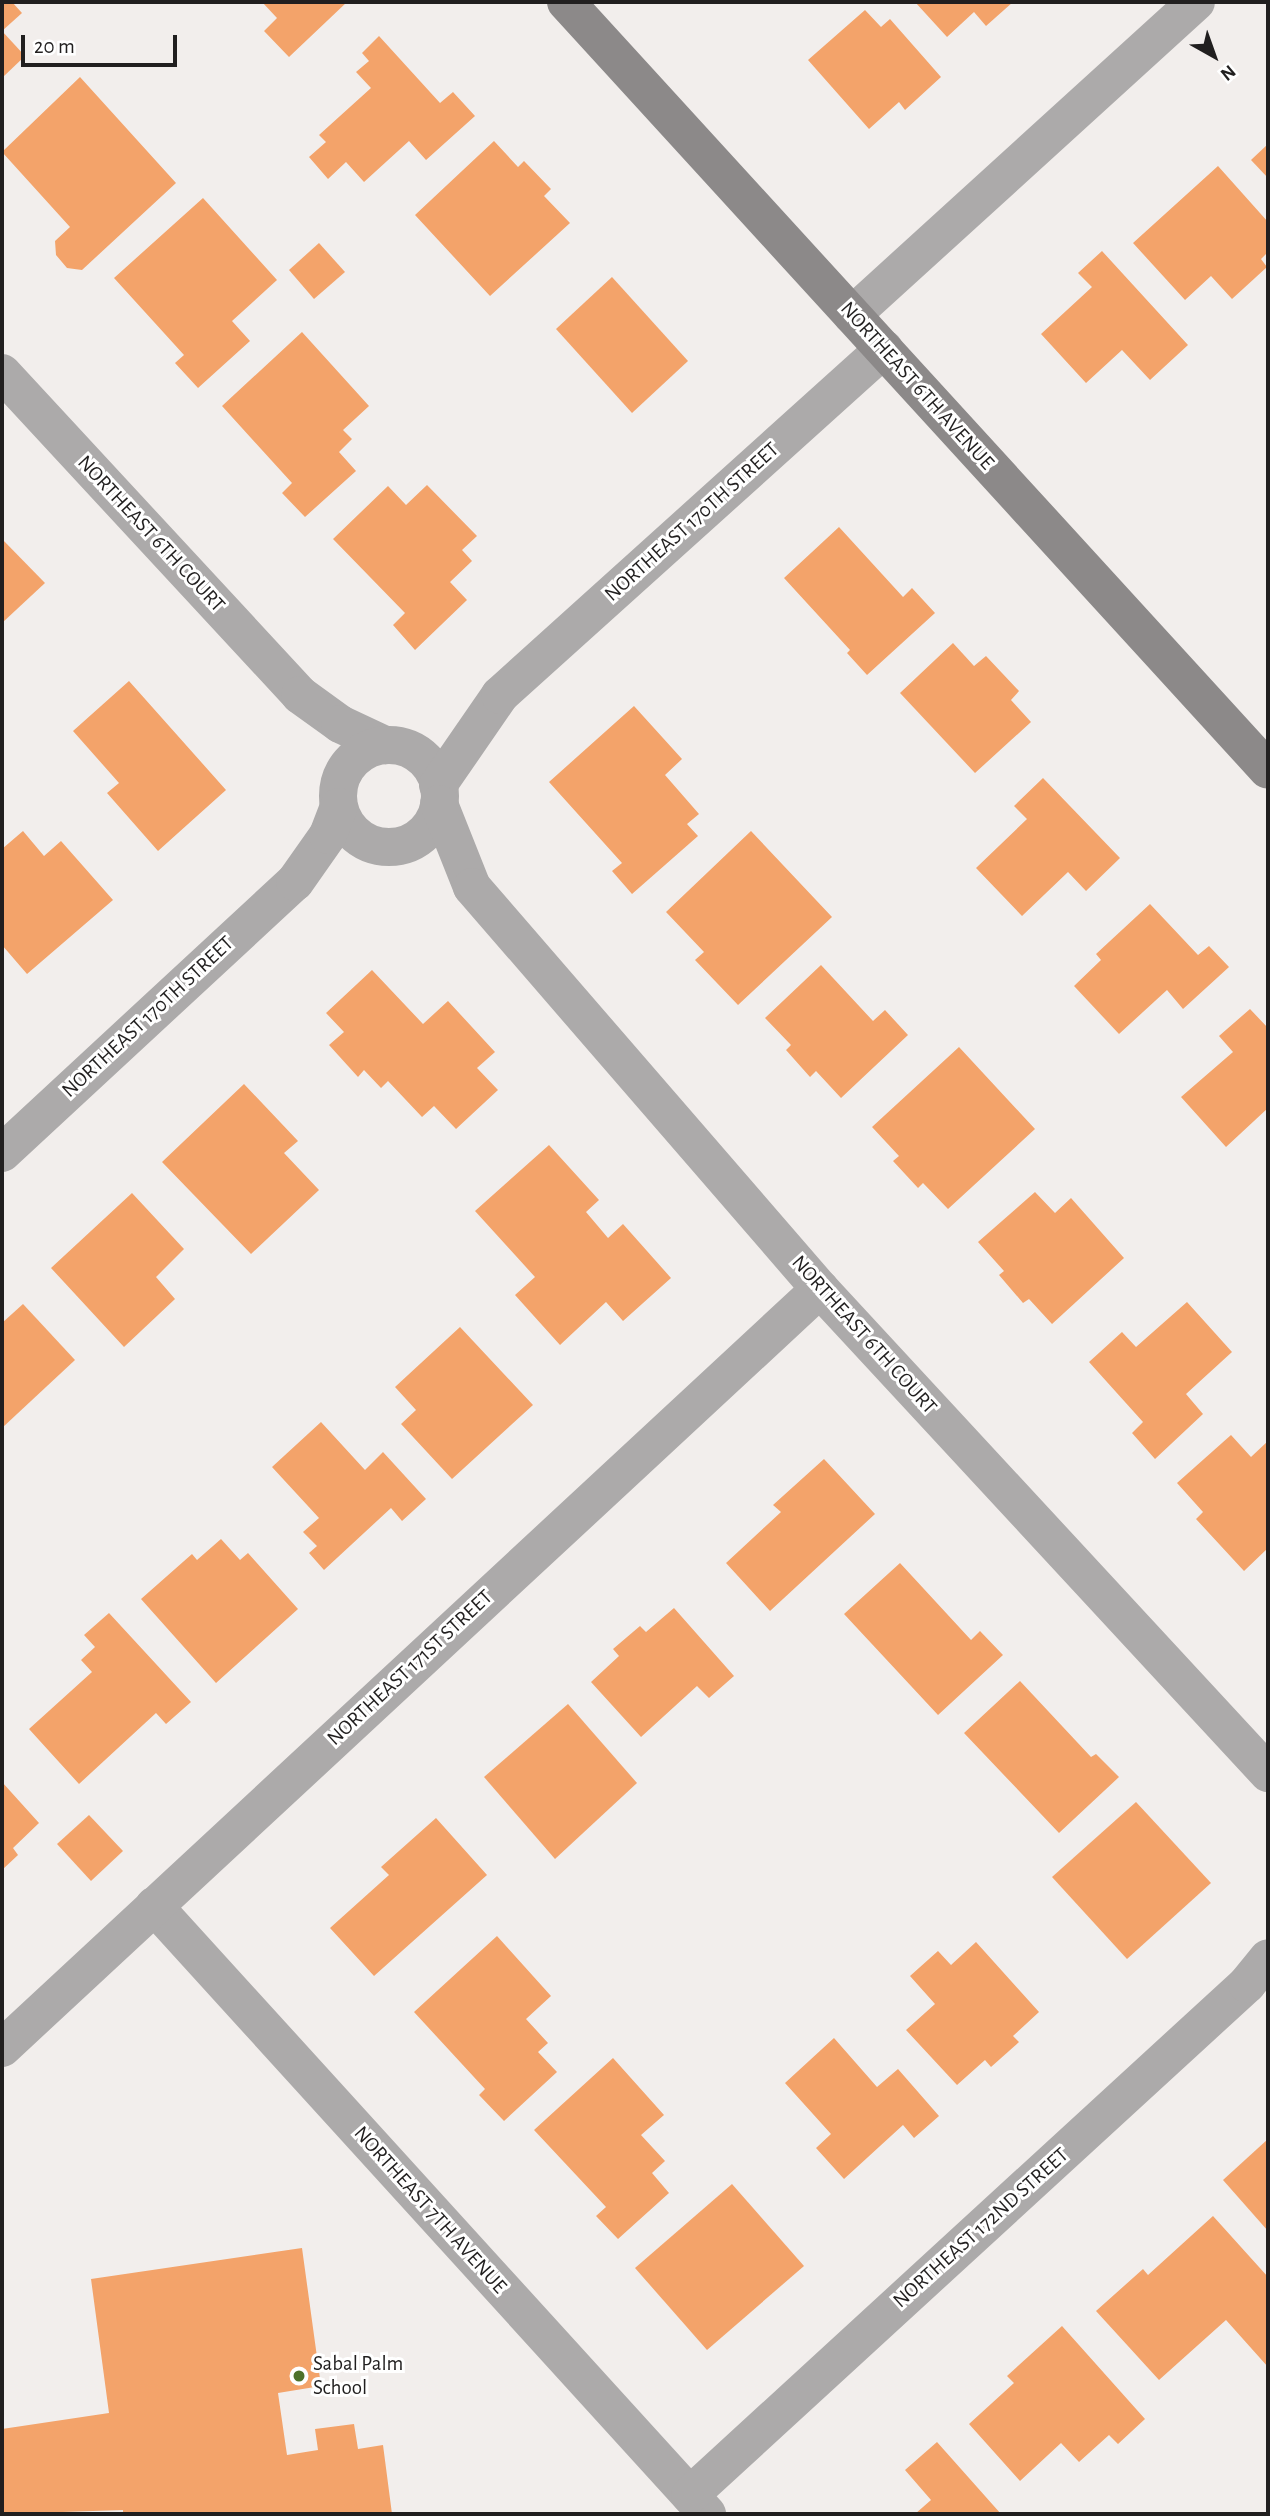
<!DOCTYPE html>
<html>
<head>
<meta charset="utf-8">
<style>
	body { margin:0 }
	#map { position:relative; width:1270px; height:2516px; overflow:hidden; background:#f2eeec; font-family:"Alegreya Sans",sans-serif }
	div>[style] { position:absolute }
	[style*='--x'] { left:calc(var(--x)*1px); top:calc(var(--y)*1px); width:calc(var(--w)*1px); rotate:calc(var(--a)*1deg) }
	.building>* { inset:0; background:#f3a36a }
	.street>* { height:38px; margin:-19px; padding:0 19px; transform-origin:19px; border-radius:19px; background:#acaaaa }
	.street>.ring { margin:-19px; padding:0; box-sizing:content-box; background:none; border:38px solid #acaaaa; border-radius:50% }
	.secondary>* { height:38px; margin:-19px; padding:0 19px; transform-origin:19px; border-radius:19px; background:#8c8989 }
	.dots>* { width:19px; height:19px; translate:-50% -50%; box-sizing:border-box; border:4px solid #fff; border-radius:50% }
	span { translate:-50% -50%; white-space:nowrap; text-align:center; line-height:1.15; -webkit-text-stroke:6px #fff; paint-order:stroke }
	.street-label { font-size:21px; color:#211f1f }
	.poi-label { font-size:21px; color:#211f1f }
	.left { translate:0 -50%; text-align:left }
	.frame { position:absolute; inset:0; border:4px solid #211f1f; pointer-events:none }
	.north { position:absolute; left:1179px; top:21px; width:70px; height:70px; -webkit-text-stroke:5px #fff; paint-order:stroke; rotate:140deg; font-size:19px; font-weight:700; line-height:28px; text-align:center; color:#211f1f }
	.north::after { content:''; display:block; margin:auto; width:24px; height:32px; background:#211f1f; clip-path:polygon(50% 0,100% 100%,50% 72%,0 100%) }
	.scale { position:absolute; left:21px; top:35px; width:156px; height:32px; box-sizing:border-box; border:4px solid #211f1f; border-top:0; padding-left:9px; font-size:21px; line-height:24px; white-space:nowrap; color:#211f1f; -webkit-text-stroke:5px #fff; paint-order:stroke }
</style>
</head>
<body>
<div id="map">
	<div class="building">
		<div style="clip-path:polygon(2px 2px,12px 2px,22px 13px,2px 31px)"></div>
		<div style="clip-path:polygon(262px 2px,347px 2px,289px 57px,264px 31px,277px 18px)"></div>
		<div style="clip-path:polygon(915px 2px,1013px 2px,986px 26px,974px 12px,947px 37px)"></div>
		<div style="clip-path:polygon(865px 10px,881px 27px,890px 19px,941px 77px,905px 110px,899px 102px,869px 129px,808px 60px)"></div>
		<div style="clip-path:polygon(2px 31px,25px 56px,2px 78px)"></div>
		<div style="clip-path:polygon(379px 36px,440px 103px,453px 92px,475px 116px,426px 160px,409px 141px,364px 182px,346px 162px,328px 179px,309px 157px,326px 142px,319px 135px,371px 88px,356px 72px,369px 61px,362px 53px)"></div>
		<div style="clip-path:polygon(80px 77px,176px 183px,82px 270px,67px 268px,56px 255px,55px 241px,70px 227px,2px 152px)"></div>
		<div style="clip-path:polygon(494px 141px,518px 167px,524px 161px,551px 189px,544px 196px,570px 223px,490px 296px,415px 215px)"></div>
		<div style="clip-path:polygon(1268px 144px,1268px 178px,1251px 160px)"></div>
		<div style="clip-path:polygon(1218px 166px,1268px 222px,1268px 252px,1261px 259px,1267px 267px,1232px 299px,1211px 276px,1185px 300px,1133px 243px)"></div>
		<div style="clip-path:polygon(203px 198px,277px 280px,232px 321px,250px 341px,198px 388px,175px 363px,184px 355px,114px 278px)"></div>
		<div style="clip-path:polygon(319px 243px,345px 272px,314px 299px,289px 270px)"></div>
		<div style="clip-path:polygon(1102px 251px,1188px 345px,1150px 380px,1122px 350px,1086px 383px,1041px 334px,1092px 287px,1078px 273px)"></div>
		<div style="clip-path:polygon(612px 277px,688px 361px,632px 413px,556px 329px)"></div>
		<div style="clip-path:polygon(302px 332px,369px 406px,343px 430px,352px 439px,339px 452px,356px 471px,305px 517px,282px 493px,292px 483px,222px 406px)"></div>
		<div style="clip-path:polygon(427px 485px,477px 536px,462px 550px,472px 561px,450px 582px,467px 600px,415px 650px,393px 625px,405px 613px,333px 539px,388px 486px,406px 505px)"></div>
		<div style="clip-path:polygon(839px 527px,903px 597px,912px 588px,935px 613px,867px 675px,847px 653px,850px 650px,784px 578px)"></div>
		<div style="clip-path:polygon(2px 539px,45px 583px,2px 623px)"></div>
		<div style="clip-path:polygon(953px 643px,974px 666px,986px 656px,1019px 691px,1011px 700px,1031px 722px,975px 773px,900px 693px)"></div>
		<div style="clip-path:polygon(129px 681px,226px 790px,158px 851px,107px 793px,119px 783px,73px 731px)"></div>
		<div style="clip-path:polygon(634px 706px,682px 759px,665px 775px,699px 814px,687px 824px,698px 836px,632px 894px,612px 871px,622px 863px,549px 782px)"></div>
		<div style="clip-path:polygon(1043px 778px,1120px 858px,1086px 891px,1068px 872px,1022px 916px,976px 868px,1027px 819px,1014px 806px)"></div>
		<div style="clip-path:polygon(23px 831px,44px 856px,61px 841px,113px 900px,27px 974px,2px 945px,2px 849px)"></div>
		<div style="clip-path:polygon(751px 831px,832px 917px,738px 1005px,695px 960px,704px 952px,666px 912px)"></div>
		<div style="clip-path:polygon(1150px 904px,1198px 955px,1209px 946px,1229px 967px,1183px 1009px,1167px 990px,1119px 1034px,1074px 986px,1101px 960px,1096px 954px)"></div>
		<div style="clip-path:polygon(821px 965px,873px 1021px,885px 1010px,908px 1035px,841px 1098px,816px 1071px,810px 1077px,786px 1050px,791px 1045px,765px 1018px)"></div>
		<div style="clip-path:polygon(372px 970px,423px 1024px,448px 1001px,495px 1052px,477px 1068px,498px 1090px,456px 1129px,434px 1106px,422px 1117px,388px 1081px,381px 1088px,364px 1070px,358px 1077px,329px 1045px,344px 1032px,326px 1013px)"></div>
		<div style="clip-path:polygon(1250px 1009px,1268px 1028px,1268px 1108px,1226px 1147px,1181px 1097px,1233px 1052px,1219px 1036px)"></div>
		<div style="clip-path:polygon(959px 1047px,1035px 1129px,948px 1209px,923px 1183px,918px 1188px,893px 1161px,899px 1156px,872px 1127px)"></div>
		<div style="clip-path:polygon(244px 1084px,298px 1141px,284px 1153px,319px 1190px,251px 1254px,162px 1162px)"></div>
		<div style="clip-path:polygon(549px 1145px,599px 1200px,586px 1212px,608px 1238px,623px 1224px,671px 1278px,623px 1321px,606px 1302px,560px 1345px,515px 1295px,535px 1277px,475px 1211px)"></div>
		<div style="clip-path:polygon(1035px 1192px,1055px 1213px,1071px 1198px,1124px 1258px,1052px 1324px,1029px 1299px,1023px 1303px,999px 1275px,1004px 1271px,978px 1242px)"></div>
		<div style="clip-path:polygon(132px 1193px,184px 1249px,156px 1277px,175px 1299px,124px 1347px,51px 1268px)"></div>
		<div style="clip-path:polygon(1187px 1302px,1232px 1352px,1186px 1394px,1203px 1414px,1155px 1459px,1132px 1433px,1143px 1422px,1089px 1362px,1122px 1332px,1136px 1347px)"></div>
		<div style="clip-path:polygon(23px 1304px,75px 1360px,2px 1428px,2px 1323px)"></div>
		<div style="clip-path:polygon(460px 1327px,533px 1405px,452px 1479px,401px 1424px,416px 1410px,395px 1387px)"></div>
		<div style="clip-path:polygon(321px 1422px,365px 1470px,383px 1452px,426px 1499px,402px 1521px,391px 1508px,324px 1570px,309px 1553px,317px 1546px,303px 1532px,319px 1518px,272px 1467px)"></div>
		<div style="clip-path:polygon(1231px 1435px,1251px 1457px,1268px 1441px,1268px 1548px,1244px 1571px,1196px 1519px,1203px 1512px,1177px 1483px)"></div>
		<div style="clip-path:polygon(824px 1459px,875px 1514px,770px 1611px,726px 1563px,781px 1512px,773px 1505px)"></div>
		<div style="clip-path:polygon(221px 1539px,240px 1560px,248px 1553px,298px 1609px,216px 1683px,141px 1599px,192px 1554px,197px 1560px)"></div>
		<div style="clip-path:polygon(900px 1563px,971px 1640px,980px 1631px,1003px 1655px,938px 1715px,844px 1614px)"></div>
		<div style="clip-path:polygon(674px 1608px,734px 1676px,709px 1698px,697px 1686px,641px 1737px,591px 1682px,619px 1656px,613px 1649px,640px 1626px,646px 1632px)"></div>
		<div style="clip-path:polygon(109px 1613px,191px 1702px,166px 1724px,156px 1713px,79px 1784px,29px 1729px,92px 1672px,81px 1660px,95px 1647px,84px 1635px)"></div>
		<div style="clip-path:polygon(1020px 1681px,1091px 1757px,1096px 1754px,1119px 1777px,1059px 1833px,964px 1733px)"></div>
		<div style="clip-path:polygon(568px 1704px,637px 1783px,555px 1859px,484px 1777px)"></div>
		<div style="clip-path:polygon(2px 1782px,39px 1823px,13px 1848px,18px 1855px,2px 1870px)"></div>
		<div style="clip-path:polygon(1136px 1802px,1211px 1883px,1127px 1959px,1052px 1877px)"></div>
		<div style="clip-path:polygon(89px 1815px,123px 1851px,91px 1881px,57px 1844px)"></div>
		<div style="clip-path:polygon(436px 1818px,487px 1875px,374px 1976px,330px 1928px,389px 1875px,381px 1867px)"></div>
		<div style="clip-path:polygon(497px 1936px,551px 1996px,526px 2019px,548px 2043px,538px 2052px,557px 2072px,504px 2121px,479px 2095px,485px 2089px,414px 2012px)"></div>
		<div style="clip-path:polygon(976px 1942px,1039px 2012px,1013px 2036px,1019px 2042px,991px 2067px,985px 2060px,957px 2085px,906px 2030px,935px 2004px,910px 1976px,938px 1951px,951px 1965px)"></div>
		<div style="clip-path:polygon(834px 2038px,877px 2087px,898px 2069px,939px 2116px,914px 2138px,903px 2125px,844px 2179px,816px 2148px,831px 2134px,785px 2083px)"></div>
		<div style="clip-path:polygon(613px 2058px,664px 2115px,641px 2135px,665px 2161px,652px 2173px,669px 2193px,618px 2239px,596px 2216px,606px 2207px,534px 2130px)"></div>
		<div style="clip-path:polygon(1268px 2139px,1268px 2231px,1223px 2180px)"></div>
		<div style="clip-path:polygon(732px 2184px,804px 2266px,707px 2350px,635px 2268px)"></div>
		<div style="clip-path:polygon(1213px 2216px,1268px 2277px,1268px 2367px,1226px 2320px,1159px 2380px,1096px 2311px,1143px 2269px,1148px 2275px)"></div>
		<div style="clip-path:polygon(302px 2248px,321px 2386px,278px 2393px,287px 2455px,318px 2450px,315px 2429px,354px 2424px,358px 2449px,383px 2445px,392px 2514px,123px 2514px,123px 2510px,2px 2514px,2px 2429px,109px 2413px,91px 2279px)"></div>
		<div style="clip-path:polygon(1062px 2326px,1145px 2419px,1118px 2444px,1109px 2435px,1079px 2462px,1061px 2443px,1020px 2481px,969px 2424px,1014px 2383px,1007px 2376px)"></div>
		<div style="clip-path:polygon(937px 2442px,1001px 2514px,915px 2514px,931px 2500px,905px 2470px)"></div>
	</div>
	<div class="street">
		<div style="--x:852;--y:315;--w:465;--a:-42.3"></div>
		<div style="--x:2;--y:373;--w:439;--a:47.2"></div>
		<div style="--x:300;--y:695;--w:49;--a:35.9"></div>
		<div style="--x:340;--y:724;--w:50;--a:25"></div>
		<div class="ring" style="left:338px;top:745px;width:64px;height:64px"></div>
		<div style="--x:438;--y:785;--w:109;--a:-55.4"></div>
		<div style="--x:500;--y:695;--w:517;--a:-42.02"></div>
		<div style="--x:439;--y:804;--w:89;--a:68.3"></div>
		<div style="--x:472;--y:887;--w:532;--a:49.12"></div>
		<div style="--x:820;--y:1289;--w:660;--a:47.21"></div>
		<div style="--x:2;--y:1153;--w:399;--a:-42.8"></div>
		<div style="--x:295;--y:882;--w:57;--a:-54.9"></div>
		<div style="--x:328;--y:835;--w:30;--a:-69"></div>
		<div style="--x:154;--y:1906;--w:822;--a:47.71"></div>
		<div style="--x:2;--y:2048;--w:1116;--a:-42.86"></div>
		<div style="--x:690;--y:2495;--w:756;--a:-42.53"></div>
		<div style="--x:1247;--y:1984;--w:33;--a:-51"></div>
	</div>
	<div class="secondary">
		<div style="--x:566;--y:2;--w:1040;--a:47.57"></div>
	</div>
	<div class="dots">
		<div style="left:299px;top:2376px;background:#4e712a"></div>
	</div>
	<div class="street-label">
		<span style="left:917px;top:386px;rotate:48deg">NORTHEAST 6TH AVENUE</span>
		<span style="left:692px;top:522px;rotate:-42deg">NORTHEAST 170TH STREET</span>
		<span style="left:151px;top:534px;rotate:47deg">NORTHEAST 6TH COURT</span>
		<span style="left:148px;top:1017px;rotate:-43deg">NORTHEAST 170TH STREET</span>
		<span style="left:864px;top:1335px;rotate:48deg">NORTHEAST 6TH COURT</span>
		<span style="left:410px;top:1668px;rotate:-43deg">NORTHEAST 171ST STREET</span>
		<span style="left:430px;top:2210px;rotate:48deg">NORTHEAST 7TH AVENUE</span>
		<span style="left:981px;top:2228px;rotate:-42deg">NORTHEAST 172ND STREET</span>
	</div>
	<div class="poi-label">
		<span class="left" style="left:313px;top:2376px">Sabal Palm<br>School</span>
	</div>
	<div class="frame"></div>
	<div class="north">N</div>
	<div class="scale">20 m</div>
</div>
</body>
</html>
